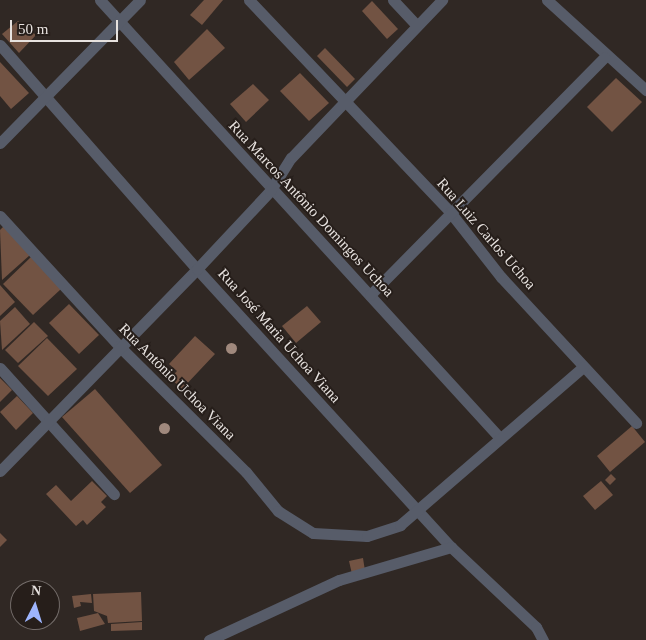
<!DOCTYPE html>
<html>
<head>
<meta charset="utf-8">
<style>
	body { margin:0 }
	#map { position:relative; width:646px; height:640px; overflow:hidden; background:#302824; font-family:Georgia,serif }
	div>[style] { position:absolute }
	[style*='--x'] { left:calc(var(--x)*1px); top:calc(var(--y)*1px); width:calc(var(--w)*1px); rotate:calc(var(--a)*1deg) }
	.building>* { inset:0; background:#725343 }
	.minor>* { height:11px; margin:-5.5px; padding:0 5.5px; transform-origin:5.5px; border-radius:5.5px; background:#575c69 }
	.trees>* { width:11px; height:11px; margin:-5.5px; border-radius:50%; background:#a0897d }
	span { translate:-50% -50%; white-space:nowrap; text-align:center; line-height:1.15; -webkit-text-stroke:4px #261e1a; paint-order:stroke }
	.street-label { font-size:15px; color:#e7e2df }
	.north { position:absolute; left:10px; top:580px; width:50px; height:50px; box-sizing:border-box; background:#261e1a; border:1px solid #736c69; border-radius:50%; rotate:5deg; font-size:14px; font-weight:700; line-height:20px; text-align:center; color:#e7e2df }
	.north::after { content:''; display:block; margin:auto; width:18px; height:22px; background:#9db4fd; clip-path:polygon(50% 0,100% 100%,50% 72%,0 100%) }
	.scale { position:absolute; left:10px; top:20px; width:108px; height:22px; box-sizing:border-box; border:2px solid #e7e2df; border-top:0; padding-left:6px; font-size:15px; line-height:18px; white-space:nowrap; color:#e7e2df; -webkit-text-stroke:4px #261e1a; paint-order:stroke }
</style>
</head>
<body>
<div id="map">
	<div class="building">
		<div style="clip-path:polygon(204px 0,223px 0,202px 25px,190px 15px)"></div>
		<div style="clip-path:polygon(372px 1px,398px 29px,387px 39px,362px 11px)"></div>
		<div style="clip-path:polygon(18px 21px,36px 35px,19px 53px,2px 34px)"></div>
		<div style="clip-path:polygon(207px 29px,225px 48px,189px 80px,174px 62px)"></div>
		<div style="clip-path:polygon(325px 48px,355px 79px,347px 87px,317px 56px)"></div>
		<div style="clip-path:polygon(0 62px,29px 93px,11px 109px,0 96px)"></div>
		<div style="clip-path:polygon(300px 73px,329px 103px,309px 121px,280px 91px)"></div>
		<div style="clip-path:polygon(616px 78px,642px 102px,612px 132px,587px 107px)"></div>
		<div style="clip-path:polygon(253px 84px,269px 100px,246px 122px,230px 104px)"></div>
		<div style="clip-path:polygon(4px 226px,30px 255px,2px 280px,0 230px)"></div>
		<div style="clip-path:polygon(31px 257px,61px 289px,33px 315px,3px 284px)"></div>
		<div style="clip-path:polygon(0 285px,15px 302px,0 316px)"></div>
		<div style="clip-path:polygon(69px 304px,99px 335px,79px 354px,49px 323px)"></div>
		<div style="clip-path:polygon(307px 306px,321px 322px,296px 343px,282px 326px)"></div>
		<div style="clip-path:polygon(15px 307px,30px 324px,2px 350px,0 321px)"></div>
		<div style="clip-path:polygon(34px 322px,48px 336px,18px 363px,5px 350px)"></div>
		<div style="clip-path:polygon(195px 336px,215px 354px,182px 389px,170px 378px,177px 371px,169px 364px)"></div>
		<div style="clip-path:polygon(47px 338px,77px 369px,48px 396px,18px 366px)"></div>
		<div style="clip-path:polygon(0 378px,12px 390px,0 402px)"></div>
		<div style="clip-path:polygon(95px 389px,162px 465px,130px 493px,62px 417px)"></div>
		<div style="clip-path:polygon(17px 396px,33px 413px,16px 430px,0 412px)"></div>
		<div style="clip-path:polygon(632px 426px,645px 442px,610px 472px,597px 456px)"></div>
		<div style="clip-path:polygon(611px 474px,616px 479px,610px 485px,605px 480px)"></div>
		<div style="clip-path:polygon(92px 481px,107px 496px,101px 502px,106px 507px,87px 525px,83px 520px,76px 526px,46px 494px,56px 485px,71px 501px)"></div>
		<div style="clip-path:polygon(601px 481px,613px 495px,595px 510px,583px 496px)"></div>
		<div style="clip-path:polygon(0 533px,7px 540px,0 547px)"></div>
		<div style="clip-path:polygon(363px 558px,365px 571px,352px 574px,349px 561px)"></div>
		<div style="clip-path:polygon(141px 592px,142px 621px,108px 623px,107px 616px,94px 611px,93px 594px)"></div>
		<div style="clip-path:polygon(91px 594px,92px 603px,80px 602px,81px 606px,74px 608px,72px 596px)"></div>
		<div style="clip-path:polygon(98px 613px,105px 624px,80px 631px,77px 618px)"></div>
		<div style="clip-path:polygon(142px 622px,142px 630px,111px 631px,111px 624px)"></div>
	</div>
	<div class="minor">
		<div style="--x:100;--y:0;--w:593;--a:47.6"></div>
		<div style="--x:249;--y:0;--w:292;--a:46.5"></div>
		<div style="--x:450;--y:212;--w:83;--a:51.9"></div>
		<div style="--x:501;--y:277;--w:199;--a:47.2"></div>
		<div style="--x:393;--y:0;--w:35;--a:47"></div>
		<div style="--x:547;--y:0;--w:134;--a:42.3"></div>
		<div style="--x:0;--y:45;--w:298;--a:48.7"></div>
		<div style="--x:197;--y:269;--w:377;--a:47.6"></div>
		<div style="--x:451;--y:547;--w:117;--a:43.3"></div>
		<div style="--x:536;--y:627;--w:15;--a:62"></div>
		<div style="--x:0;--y:143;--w:200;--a:-45.6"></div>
		<div style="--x:0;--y:216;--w:176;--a:47.5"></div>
		<div style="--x:119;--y:346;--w:179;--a:44.8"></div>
		<div style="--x:246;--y:472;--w:50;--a:50.6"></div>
		<div style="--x:278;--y:511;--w:41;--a:32.2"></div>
		<div style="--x:313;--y:533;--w:54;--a:3.2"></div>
		<div style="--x:367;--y:536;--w:35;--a:-18"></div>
		<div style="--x:400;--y:525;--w:242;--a:-40.8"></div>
		<div style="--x:370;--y:295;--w:334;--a:-45.4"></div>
		<div style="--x:0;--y:368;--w:170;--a:47.9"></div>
		<div style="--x:0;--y:471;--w:282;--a:-45.7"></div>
		<div style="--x:197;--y:269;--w:107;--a:-46.9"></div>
		<div style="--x:270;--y:191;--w:39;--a:-58"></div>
		<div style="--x:291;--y:158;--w:219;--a:-46.3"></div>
		<div style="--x:209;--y:640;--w:143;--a:-24.8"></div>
		<div style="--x:339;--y:580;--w:117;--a:-16.4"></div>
	</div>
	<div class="trees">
		<div style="left:231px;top:348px"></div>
		<div style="left:164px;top:428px"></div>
	</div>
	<div class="street-label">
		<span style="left:311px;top:209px;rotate:47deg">Rua Marcos Antônio Domingos Uchoa</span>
		<span style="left:486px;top:234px;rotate:49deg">Rua Luiz Carlos Uchoa</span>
		<span style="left:279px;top:336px;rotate:48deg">Rua José Maria Uchoa Viana</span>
		<span style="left:177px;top:382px;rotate:45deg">Rua Antônio Uchoa Viana</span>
	</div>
	<div class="north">N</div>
	<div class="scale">50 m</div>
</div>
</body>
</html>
